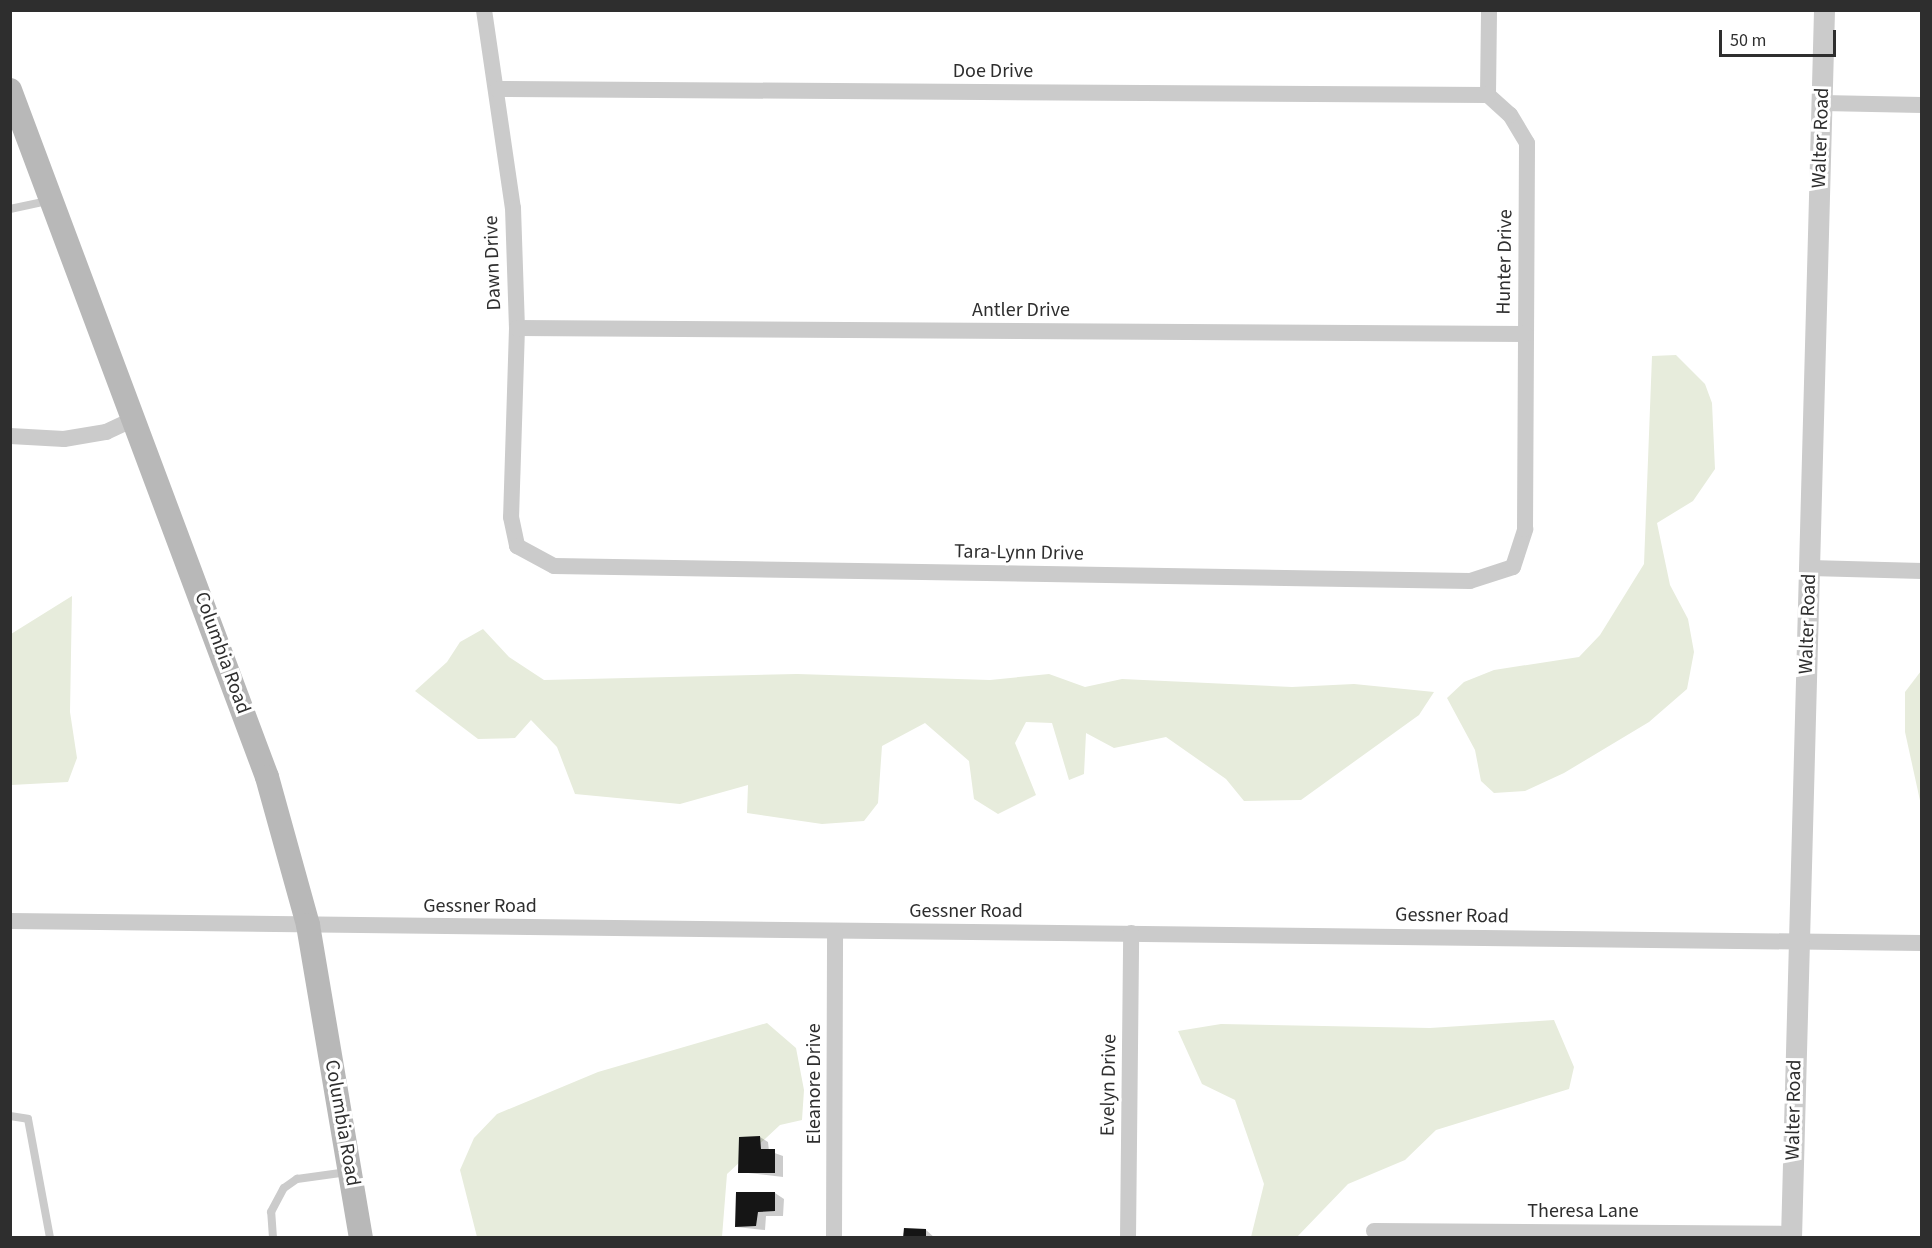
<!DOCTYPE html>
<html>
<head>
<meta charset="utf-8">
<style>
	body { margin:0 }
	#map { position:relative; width:1932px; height:1248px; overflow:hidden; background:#fff; font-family:"Source Sans 3",sans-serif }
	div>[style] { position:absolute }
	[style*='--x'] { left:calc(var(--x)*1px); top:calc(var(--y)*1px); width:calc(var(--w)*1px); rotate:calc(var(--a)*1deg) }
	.green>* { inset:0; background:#e7ecdc }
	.shadow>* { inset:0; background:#0003 }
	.building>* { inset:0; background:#151515 }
	.service>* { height:8px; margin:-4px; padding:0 4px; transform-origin:4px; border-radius:4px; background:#cbcbcb }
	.minor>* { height:16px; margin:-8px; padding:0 8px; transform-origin:8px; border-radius:8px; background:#cbcbcb }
	.tertiary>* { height:21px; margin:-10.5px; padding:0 10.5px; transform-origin:10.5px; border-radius:10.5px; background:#cbcbcb }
	.secondary>* { height:24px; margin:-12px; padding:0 12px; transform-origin:12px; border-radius:12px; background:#b8b8b8 }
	span { translate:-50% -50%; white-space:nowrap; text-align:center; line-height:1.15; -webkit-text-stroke:6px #fff; paint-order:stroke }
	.street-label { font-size:20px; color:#2e2e2e }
	.frame { position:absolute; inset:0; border:12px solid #2e2e2e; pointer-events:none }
	.scale { position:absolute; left:1719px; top:30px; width:117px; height:27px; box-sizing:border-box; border:3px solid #2e2e2e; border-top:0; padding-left:8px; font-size:18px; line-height:21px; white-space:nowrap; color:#2e2e2e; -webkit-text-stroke:4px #fff; paint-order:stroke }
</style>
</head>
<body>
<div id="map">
	<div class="green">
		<div style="clip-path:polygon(1676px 355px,1705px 384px,1712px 403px,1715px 469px,1693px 501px,1657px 523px,1670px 585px,1688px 619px,1694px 652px,1687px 689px,1649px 722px,1564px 773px,1525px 791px,1494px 793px,1481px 781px,1475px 750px,1447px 698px,1464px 682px,1494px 670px,1579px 657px,1600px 635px,1644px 564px,1652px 356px)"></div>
		<div style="clip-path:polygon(72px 596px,70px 712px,77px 758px,68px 782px,11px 785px,11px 634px)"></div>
		<div style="clip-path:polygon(483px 629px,509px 657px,544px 680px,797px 674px,990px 680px,1049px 674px,1085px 687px,1122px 679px,1292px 687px,1354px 684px,1434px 692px,1419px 715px,1301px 800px,1244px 801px,1226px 779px,1166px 737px,1114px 748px,1086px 733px,1084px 774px,1069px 780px,1052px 723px,1026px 722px,1015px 743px,1036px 795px,998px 814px,974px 799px,969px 761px,925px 723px,882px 746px,878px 803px,864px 821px,822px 824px,747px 813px,748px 785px,680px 804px,575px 794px,557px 747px,531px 720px,515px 738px,478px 739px,415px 691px,447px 662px,460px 642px)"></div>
		<div style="clip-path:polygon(1921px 671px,1922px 671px,1921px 805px,1905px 732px,1905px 692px)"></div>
		<div style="clip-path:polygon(1554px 1020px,1574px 1067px,1569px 1089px,1436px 1130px,1405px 1160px,1348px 1184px,1296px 1238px,1251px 1237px,1264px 1184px,1235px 1100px,1202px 1084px,1178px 1031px,1221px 1024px,1430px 1028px)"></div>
		<div style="clip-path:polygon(767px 1023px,796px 1048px,804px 1090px,802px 1120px,780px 1125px,727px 1174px,722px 1237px,477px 1237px,460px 1170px,474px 1138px,497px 1114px,598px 1072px)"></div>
	</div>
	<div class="shadow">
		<div style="clip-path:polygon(760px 1137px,768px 1142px,769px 1151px,783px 1156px,783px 1177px,739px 1172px)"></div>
		<div style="clip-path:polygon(775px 1193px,784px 1199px,783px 1216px,766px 1216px,765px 1230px,736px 1227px)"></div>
		<div style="clip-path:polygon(926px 1230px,935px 1238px,905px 1238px)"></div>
	</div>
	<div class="building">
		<div style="clip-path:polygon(760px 1136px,761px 1149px,775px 1149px,775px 1173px,738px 1173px,739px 1137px)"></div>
		<div style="clip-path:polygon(736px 1192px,775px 1192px,775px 1211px,758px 1212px,756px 1226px,735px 1227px)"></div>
		<div style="clip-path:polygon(904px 1228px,926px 1229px,926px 1238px,903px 1238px)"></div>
	</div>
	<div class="service">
		<div style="--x:10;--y:209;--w:40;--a:-12"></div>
		<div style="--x:10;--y:1116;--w:18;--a:9"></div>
		<div style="--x:28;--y:1119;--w:121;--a:79.5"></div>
		<div style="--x:273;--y:1238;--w:26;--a:-94"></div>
		<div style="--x:271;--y:1212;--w:27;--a:-62"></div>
		<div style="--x:284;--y:1188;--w:16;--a:-35"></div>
		<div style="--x:297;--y:1179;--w:51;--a:-7.8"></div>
	</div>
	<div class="minor">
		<div style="--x:484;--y:10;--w:200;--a:81.7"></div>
		<div style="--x:513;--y:208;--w:120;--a:88.1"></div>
		<div style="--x:517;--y:328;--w:189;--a:91.8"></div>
		<div style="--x:511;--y:517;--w:30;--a:78"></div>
		<div style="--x:517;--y:546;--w:42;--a:28.4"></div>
		<div style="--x:554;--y:566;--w:916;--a:0.94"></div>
		<div style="--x:1470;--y:581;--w:45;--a:-18"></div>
		<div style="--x:1513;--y:567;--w:40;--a:-72"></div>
		<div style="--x:1525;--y:529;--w:386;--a:-89.7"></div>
		<div style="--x:1527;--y:143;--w:33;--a:-121"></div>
		<div style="--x:1510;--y:115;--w:30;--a:-138"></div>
		<div style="--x:1488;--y:95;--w:85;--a:-89.3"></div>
		<div style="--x:497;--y:89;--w:991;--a:0.35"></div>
		<div style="--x:1822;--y:103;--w:100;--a:1.1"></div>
		<div style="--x:517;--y:328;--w:1008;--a:0.34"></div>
		<div style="--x:10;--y:436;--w:54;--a:3.2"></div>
		<div style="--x:64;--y:439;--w:43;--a:-9.5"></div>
		<div style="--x:106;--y:432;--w:33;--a:-25"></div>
		<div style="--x:1810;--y:568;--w:112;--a:1.5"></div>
		<div style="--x:10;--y:921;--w:1912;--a:0.66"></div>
		<div style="--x:1374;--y:1231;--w:417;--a:0.4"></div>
		<div style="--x:834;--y:1238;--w:307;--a:-89.8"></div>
		<div style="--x:1128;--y:1238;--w:305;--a:-89.4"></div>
	</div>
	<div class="tertiary">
		<div style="--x:1791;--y:1238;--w:1228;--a:-88.46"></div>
	</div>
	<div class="secondary">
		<div style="--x:10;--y:90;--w:733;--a:69.49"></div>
		<div style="--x:267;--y:777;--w:154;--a:74.5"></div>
		<div style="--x:308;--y:925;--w:317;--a:80.4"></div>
	</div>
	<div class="street-label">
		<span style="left:993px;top:71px">Doe Drive</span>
		<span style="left:1821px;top:138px;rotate:-88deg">Walter Road</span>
		<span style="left:1505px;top:262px;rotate:-89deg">Hunter Drive</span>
		<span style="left:493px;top:263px;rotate:-92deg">Dawn Drive</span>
		<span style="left:1021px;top:310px">Antler Drive</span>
		<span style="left:1019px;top:553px;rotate:1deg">Tara-Lynn Drive</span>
		<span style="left:1808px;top:624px;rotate:-88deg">Walter Road</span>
		<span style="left:222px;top:653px;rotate:70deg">Columbia Road</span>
		<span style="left:480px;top:906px">Gessner Road</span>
		<span style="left:966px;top:911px">Gessner Road</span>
		<span style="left:1452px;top:916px;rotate:1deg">Gessner Road</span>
		<span style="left:814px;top:1084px;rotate:-90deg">Eleanore Drive</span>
		<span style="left:1109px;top:1085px;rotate:-89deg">Evelyn Drive</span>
		<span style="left:1794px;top:1110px;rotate:-89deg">Walter Road</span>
		<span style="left:342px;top:1123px;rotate:80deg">Columbia Road</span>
		<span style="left:1583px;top:1211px">Theresa Lane</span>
	</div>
	<div class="frame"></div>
	<div class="scale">50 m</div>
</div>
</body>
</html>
